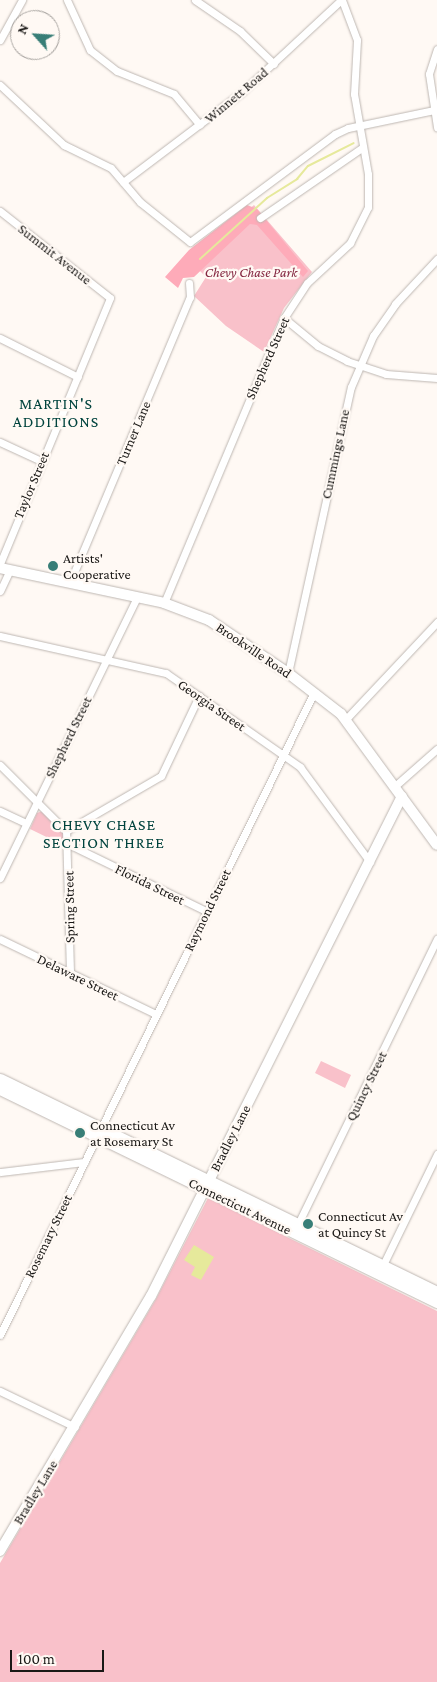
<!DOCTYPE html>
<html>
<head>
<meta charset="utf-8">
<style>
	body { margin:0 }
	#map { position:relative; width:437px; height:1682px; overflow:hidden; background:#fff9f4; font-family:"Crimson Pro",serif }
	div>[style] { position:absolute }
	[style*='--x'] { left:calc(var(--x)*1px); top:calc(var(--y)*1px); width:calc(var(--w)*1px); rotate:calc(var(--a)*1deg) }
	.green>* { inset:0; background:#f9c1ca }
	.forest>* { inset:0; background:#feabb9 }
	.water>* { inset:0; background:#e6e99b }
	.stream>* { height:2px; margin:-1px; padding:0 1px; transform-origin:1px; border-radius:1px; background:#e6e99b }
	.roads { filter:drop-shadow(0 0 1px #beb7b2) drop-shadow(0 0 1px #beb7b2) }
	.street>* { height:7px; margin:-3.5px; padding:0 3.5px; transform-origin:3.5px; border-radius:3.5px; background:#fff }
	.secondary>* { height:10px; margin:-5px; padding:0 5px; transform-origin:5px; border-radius:5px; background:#fff }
	.primary>* { height:11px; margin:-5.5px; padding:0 5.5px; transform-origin:5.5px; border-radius:5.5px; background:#fff }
	.dots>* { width:14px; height:14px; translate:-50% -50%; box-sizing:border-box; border:2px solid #fff9f4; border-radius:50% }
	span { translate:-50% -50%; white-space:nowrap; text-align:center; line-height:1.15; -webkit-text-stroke:4.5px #fff9f4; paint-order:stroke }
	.street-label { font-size:14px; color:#1a1816 }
	.park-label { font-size:14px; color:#842640; font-style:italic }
	.poi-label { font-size:14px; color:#1a1816 }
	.left { translate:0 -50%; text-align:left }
	.quarter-label { font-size:16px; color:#00433d; letter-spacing:1px }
	.north { position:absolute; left:10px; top:10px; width:50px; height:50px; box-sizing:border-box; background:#fff9f4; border:1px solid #a39f9b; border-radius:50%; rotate:296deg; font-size:14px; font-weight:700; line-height:20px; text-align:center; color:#1a1816 }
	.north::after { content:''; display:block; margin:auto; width:18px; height:22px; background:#387e77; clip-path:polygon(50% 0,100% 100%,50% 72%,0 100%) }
	.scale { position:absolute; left:10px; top:1650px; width:94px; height:22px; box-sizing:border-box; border:2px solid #1a1816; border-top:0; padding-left:6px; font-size:15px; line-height:18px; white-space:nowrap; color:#1a1816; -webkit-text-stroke:4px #fff9f4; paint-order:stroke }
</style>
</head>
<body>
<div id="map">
	<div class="green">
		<div style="clip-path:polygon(254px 205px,312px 272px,284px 308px,264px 352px,226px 326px,194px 296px,206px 277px,188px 259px)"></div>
		<div style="clip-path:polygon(42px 811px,63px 832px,63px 845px,30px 829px,37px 813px)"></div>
		<div style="clip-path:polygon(321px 1061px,351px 1075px,345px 1088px,315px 1073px)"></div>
		<div style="clip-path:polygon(208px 1198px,437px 1311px,437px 1682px,0 1682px,0 1563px,156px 1299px)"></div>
	</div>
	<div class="forest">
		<div style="clip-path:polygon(247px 205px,257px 209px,308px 271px,303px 277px,257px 225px,250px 224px,194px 277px,183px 278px,178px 288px,165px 277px,189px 250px)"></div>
	</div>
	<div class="water">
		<div style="clip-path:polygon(194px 1245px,214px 1257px,201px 1280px,191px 1275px,195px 1267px,184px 1260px)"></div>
	</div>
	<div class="stream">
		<div style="--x:200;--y:259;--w:91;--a:-42.3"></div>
		<div style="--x:267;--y:198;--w:36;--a:-32"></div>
		<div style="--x:297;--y:179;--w:17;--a:-50"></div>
		<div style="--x:308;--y:166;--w:51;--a:-26.6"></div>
	</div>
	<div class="roads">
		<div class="street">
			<div style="--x:67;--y:0;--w:55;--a:65.3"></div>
			<div style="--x:90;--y:50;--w:34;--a:38"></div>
			<div style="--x:117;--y:71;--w:61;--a:22"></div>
			<div style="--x:174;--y:94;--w:40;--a:50"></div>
			<div style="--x:195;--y:0;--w:55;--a:34.6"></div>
			<div style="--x:240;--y:31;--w:47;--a:44.1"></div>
			<div style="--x:0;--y:40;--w:46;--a:-61.2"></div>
			<div style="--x:437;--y:49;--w:26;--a:108"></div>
			<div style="--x:429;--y:74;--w:54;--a:81.4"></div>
			<div style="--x:0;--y:85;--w:88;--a:43.2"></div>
			<div style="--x:64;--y:145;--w:52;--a:26.1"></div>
			<div style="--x:111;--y:168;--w:45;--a:49.5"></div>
			<div style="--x:140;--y:202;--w:64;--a:38.7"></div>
			<div style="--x:190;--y:242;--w:181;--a:-36.7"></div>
			<div style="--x:335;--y:134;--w:14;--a:-25"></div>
			<div style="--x:348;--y:128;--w:88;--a:-11.8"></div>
			<div style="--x:123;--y:182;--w:149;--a:-37.1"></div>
			<div style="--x:242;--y:92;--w:135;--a:-42.9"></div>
			<div style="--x:0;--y:211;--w:140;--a:38.3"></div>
			<div style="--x:110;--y:298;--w:287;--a:112.5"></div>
			<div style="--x:260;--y:218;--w:125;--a:-34.6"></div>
			<div style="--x:284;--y:318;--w:44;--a:39.5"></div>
			<div style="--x:318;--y:346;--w:33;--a:27"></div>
			<div style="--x:347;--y:361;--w:41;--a:18.4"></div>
			<div style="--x:386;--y:374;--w:51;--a:4.5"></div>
			<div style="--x:0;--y:338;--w:87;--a:26.6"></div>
			<div style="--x:0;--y:442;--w:45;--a:24.9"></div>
			<div style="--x:70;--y:582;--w:309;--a:-67.2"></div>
			<div style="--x:190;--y:297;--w:14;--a:-94"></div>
			<div style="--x:0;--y:591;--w:23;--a:-65"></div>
			<div style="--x:164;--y:603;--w:309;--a:-67.2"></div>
			<div style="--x:284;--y:318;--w:42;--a:-56.7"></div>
			<div style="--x:307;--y:283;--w:59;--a:-42.9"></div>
			<div style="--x:350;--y:243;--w:40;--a:-63.4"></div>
			<div style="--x:368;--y:207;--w:33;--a:-90"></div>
			<div style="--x:368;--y:174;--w:81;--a:-99.9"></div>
			<div style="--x:354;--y:94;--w:54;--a:-86.8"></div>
			<div style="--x:357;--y:40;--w:43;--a:-110.6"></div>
			<div style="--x:0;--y:636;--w:170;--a:12.6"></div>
			<div style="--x:166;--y:673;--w:164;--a:35"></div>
			<div style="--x:300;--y:767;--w:118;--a:53.6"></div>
			<div style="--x:288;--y:673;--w:293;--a:-77.6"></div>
			<div style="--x:351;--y:387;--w:56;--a:-66.7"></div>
			<div style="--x:373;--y:336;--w:39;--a:-55"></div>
			<div style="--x:395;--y:304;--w:62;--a:-47"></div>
			<div style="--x:346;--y:719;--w:133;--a:-46.8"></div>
			<div style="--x:0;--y:765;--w:93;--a:45"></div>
			<div style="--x:395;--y:786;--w:56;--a:-41.4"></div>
			<div style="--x:0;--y:811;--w:29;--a:25"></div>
			<div style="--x:68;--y:844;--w:153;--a:25.9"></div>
			<div style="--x:0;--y:878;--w:313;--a:-64"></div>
			<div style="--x:0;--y:939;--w:173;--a:25.7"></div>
			<div style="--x:70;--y:972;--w:141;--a:-91.6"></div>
			<div style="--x:66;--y:831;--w:110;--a:-30.1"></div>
			<div style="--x:161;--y:776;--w:89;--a:-64.6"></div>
			<div style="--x:0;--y:1172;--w:85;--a:-6.8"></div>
			<div style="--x:296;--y:1228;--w:322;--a:-64"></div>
			<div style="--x:381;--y:1269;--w:128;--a:-64"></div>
			<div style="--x:0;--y:1335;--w:716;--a:-63.97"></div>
			<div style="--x:0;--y:1391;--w:83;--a:25.6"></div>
		</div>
		<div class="secondary">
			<div style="--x:0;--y:568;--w:168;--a:12"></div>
			<div style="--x:164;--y:603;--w:48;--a:20.7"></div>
			<div style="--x:209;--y:620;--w:95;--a:33.9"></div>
			<div style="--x:288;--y:673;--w:67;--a:37.7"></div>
			<div style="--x:341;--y:714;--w:162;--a:53.8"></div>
			<div style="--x:0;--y:1551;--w:296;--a:-59.4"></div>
			<div style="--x:151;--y:1296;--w:559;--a:-63.34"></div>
		</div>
		<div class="primary">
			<div style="--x:0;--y:1079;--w:486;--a:26"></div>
			<div style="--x:0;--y:1089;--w:486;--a:26"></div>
		</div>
	</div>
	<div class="dots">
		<div style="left:53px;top:566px;background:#387e77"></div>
		<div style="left:80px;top:1133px;background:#387e77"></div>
		<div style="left:308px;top:1224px;background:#387e77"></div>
	</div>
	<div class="street-label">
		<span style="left:236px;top:95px;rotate:-40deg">Winnett Road</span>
		<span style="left:55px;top:254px;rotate:38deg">Summit Avenue</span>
		<span style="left:267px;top:358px;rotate:-66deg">Shepherd Street</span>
		<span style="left:133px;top:433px;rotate:-67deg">Turner Lane</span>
		<span style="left:335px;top:454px;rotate:-78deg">Cummings Lane</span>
		<span style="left:31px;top:485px;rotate:-67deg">Taylor Street</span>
		<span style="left:254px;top:650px;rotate:34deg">Brookville Road</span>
		<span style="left:212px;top:705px;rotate:35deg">Georgia Street</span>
		<span style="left:68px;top:737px;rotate:-64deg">Shepherd Street</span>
		<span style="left:150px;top:884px;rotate:26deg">Florida Street</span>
		<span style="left:69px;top:907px;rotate:-91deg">Spring Street</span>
		<span style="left:207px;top:910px;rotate:-64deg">Raymond Street</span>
		<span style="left:78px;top:977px;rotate:26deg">Delaware Street</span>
		<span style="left:366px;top:1086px;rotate:-64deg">Quincy Street</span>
		<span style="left:230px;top:1138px;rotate:-63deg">Bradley Lane</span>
		<span style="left:240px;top:1206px;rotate:26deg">Connecticut Avenue</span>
		<span style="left:48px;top:1236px;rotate:-64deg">Rosemary Street</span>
		<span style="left:35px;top:1492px;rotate:-59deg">Bradley Lane</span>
	</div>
	<div class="park-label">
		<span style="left:251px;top:272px">Chevy Chase Park</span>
	</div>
	<div class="poi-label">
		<span class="left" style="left:63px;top:566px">Artists'<br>Cooperative</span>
		<span class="left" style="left:90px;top:1133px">Connecticut Av<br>at Rosemary St</span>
		<span class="left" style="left:318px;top:1224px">Connecticut Av<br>at Quincy St</span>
	</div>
	<div class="quarter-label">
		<span style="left:56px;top:413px">MARTIN'S<br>ADDITIONS</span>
		<span style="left:104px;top:834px">CHEVY CHASE<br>SECTION THREE</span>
	</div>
	<div class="north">N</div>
	<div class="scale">100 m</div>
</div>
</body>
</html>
